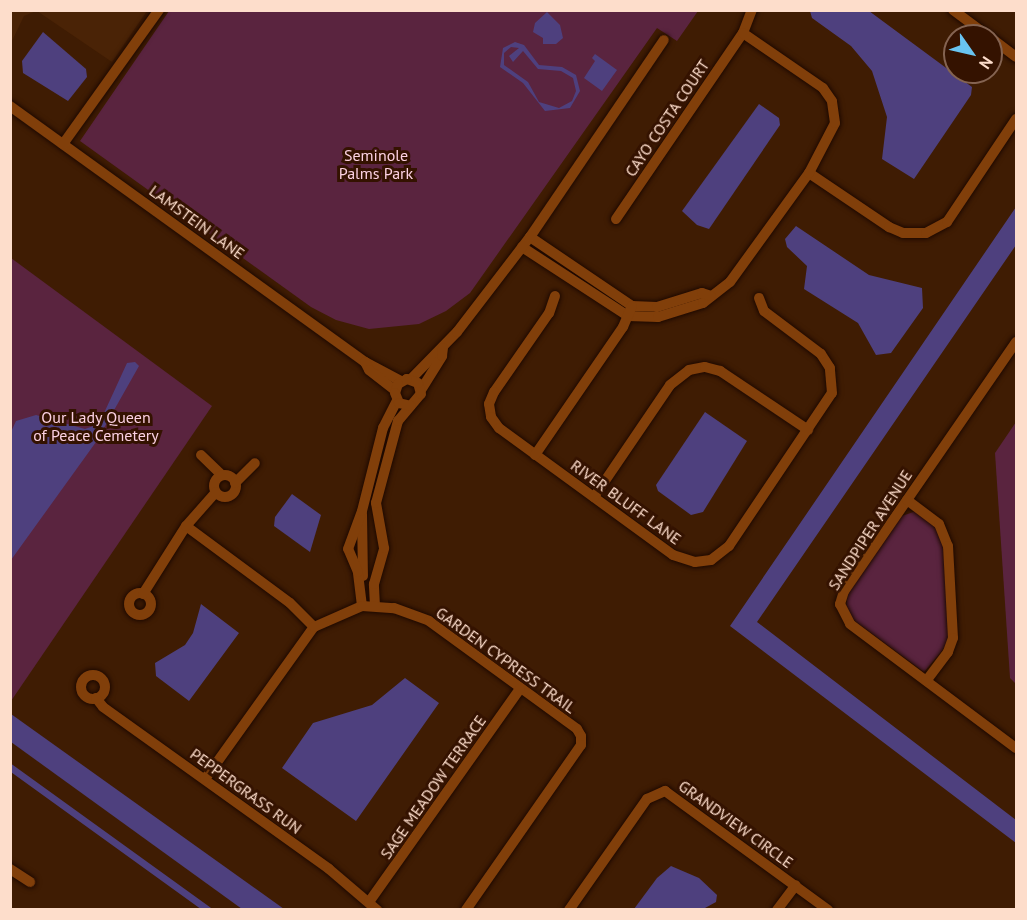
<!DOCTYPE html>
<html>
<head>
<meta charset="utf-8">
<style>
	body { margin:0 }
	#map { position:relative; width:1027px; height:920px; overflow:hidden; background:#3f1c03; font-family:"PT Sans",sans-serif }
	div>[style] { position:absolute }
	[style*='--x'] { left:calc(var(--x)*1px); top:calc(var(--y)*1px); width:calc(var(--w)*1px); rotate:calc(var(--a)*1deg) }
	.built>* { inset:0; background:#4a2306 }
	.green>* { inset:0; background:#5a243f }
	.water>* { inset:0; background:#4e407e }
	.canal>* { height:7px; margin:-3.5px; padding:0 3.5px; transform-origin:3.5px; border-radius:3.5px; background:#4e407e }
	.roads { filter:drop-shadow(0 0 2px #1e0900) drop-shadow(0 0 2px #1e0900) }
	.minor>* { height:10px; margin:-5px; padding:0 5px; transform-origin:5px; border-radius:5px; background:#813f0a }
	.minor>.ring { margin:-5px; padding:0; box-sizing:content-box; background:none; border:10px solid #813f0a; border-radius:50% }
	span { translate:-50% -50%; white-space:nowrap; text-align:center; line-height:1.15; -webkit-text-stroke:6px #341200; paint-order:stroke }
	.street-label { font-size:16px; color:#fdddcb }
	.park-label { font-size:16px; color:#fcd1e2 }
	.frame { position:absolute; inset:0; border:12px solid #fdddcb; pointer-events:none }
	.north { position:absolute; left:943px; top:24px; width:60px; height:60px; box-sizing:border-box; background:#341200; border:2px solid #846351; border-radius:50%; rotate:124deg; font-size:16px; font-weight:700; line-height:24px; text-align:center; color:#fdddcb }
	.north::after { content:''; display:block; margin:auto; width:21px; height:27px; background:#69c4f1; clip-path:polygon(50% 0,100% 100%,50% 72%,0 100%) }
</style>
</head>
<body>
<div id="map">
	<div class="built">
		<div style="clip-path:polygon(11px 10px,36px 11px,24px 16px,11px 43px)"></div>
		<div style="clip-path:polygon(37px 11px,147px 11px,112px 62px)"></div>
	</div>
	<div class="green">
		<div style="clip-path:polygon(169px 11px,698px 11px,677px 41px,657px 28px,470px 293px,446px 311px,419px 324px,369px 329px,336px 320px,311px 307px,80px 141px)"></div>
		<div style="clip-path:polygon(11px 258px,212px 406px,11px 701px)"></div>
		<div style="clip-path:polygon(1016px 422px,1016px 684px,1010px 678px,995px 453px)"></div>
		<div style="clip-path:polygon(916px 511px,933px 523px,943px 542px,949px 631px,946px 646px,924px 672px,852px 619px,846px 606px,848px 594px,902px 516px)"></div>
	</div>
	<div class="water">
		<div style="clip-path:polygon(810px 11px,869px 11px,972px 87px,971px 95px,914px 179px,882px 159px,887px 117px,872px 71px,851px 46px,812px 18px)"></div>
		<div style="clip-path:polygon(547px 12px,560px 25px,563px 38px,556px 44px,543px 44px,543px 38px,533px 32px,535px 23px)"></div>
		<div style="clip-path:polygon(43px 32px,86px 69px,87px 77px,68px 101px,23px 73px,22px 61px)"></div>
		<div style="clip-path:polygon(evenodd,515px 42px,524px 45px,539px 65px,562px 67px,576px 75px,580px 91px,570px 108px,545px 111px,523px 83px,500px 67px,503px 48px,515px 42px,511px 47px,519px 48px,509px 56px,513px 62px,523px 51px,538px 69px,561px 71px,573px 78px,576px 91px,572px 101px,559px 108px,539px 102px,528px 82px,504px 65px,504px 53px,511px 47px)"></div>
		<div style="clip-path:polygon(595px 54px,617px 70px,602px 91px,584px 78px,595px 61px,592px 58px)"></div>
		<div style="clip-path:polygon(759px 104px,779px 118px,780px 125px,709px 229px,697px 225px,682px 211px)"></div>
		<div style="clip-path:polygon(1016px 207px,1016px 245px,757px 622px,1016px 820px,1016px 843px,730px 626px)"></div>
		<div style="clip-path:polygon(796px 226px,869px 275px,922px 288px,923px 308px,891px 353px,876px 355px,858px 323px,804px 289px,807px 266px,787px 247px,785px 239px)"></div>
		<div style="clip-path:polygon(135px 362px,139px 366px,96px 442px,11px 560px,10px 434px,16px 421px,36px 415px,85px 429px,99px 424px,127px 363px)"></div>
		<div style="clip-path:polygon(705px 412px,747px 441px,703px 512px,691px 515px,658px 491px,656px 485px)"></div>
		<div style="clip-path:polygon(292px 494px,321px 515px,310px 552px,274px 526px,275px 517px)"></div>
		<div style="clip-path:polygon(201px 604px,239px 633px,189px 701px,156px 676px,155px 663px,185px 645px,193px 633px)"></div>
		<div style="clip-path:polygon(405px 678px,439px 703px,356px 821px,282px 768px,313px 723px,372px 705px)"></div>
		<div style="clip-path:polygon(11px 714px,284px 909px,242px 909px,11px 742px)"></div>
		<div style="clip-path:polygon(671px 866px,699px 878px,717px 895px,716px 902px,705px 908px,634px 909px,657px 878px)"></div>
	</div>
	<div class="canal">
		<div style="--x:10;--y:767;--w:244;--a:35.8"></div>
	</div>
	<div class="roads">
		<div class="minor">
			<div style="--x:953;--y:10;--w:44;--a:36.6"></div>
			<div style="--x:991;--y:38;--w:31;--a:37"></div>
			<div style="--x:10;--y:106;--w:438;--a:35.8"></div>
			<div style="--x:365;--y:362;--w:41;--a:27.8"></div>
			<div style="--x:63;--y:144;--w:165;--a:-54.4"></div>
			<div style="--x:809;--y:173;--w:97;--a:34"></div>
			<div style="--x:889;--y:227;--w:15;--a:23"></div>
			<div style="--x:903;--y:233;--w:23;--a:0"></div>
			<div style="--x:926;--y:233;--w:24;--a:-28"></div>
			<div style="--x:947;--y:222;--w:124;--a:-56.2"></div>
			<div style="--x:616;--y:219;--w:225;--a:-55.7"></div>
			<div style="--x:743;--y:33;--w:25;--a:-69"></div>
			<div style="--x:530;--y:237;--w:123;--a:34.1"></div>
			<div style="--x:522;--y:247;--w:126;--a:33.1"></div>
			<div style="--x:628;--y:316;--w:30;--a:2"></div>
			<div style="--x:658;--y:317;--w:47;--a:-17.3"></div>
			<div style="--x:703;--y:303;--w:34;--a:-38"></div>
			<div style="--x:730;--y:282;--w:135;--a:-54.1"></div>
			<div style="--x:809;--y:173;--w:56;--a:-62.5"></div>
			<div style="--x:835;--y:123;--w:22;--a:-98"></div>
			<div style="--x:832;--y:101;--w:16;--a:-125"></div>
			<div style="--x:823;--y:88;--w:97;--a:-145.5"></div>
			<div style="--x:555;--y:296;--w:18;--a:109"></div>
			<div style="--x:549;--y:313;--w:96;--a:124.8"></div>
			<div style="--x:494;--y:392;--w:13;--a:113"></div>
			<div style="--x:489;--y:404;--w:13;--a:81"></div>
			<div style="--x:491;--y:417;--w:14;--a:54"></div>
			<div style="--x:499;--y:428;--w:215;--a:36.1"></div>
			<div style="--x:673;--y:555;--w:23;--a:18"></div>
			<div style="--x:695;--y:562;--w:16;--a:-7"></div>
			<div style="--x:711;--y:560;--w:23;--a:-38"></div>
			<div style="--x:729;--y:546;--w:184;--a:-56.1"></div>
			<div style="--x:832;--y:393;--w:25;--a:-95"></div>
			<div style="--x:830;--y:368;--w:17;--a:-123"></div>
			<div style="--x:821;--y:354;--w:71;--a:-143"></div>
			<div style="--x:764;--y:311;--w:14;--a:-111"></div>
			<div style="--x:632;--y:306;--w:25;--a:2"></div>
			<div style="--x:657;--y:307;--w:47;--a:-17.3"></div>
			<div style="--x:702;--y:293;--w:9;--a:18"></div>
			<div style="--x:1016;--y:342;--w:303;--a:124.6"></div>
			<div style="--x:844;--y:591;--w:14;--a:107"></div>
			<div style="--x:840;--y:604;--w:22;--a:63"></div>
			<div style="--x:850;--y:624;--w:207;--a:36.8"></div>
			<div style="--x:365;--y:362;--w:9;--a:63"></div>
			<div style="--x:369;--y:370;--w:33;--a:38"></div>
			<div style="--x:411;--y:379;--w:66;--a:-45.6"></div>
			<div style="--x:457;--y:332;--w:120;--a:-52.5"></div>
			<div style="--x:530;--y:237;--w:238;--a:-55.8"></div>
			<div style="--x:421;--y:390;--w:40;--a:-58"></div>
			<div style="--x:442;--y:356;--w:8;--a:-83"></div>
			<div style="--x:201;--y:455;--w:29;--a:44"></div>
			<div style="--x:535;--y:455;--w:155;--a:-55.5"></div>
			<div style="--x:623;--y:327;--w:23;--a:-67"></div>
			<div class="ring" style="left:214px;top:475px;width:12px;height:12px"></div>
			<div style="--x:235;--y:483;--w:28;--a:-45"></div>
			<div style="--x:594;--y:497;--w:135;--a:-55.8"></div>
			<div style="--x:670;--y:385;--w:24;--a:-38"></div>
			<div style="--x:689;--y:370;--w:16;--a:-11"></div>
			<div style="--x:705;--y:367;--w:16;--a:15"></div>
			<div style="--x:720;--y:371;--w:106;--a:33.8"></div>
			<div style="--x:907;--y:500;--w:40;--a:37"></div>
			<div style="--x:939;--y:524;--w:24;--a:68"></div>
			<div style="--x:948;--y:546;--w:92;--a:86.9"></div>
			<div style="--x:953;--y:638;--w:15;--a:110"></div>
			<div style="--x:948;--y:652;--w:36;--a:127"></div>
			<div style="--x:362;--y:514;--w:62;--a:89.1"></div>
			<div style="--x:186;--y:526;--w:129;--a:36.5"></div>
			<div style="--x:290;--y:603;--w:34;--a:45"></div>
			<div class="ring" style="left:129px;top:593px;width:12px;height:12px"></div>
			<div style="--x:143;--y:594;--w:80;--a:-57.7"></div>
			<div style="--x:186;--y:526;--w:45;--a:-48.6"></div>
			<div style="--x:362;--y:606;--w:34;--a:-97"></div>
			<div style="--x:358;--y:572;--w:25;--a:-113"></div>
			<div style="--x:348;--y:549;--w:40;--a:-69.8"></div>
			<div style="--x:362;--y:511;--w:86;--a:-75.8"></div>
			<div style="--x:383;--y:428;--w:31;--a:-63"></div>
			<div style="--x:375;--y:606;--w:22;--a:-93"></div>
			<div style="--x:374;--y:584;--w:37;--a:-74"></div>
			<div style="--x:384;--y:548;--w:46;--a:-100.1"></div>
			<div style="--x:376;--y:503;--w:85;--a:-75"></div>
			<div style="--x:398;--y:421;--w:35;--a:-50"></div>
			<div style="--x:421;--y:394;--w:11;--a:-105"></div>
			<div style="--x:418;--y:383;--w:12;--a:-160"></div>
			<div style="--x:407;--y:379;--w:10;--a:151"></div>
			<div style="--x:398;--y:384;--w:9;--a:108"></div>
			<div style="--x:395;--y:393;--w:11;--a:68"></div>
			<div style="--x:399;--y:403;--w:12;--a:14"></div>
			<div class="ring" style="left:81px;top:675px;width:14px;height:14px"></div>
			<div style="--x:96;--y:698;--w:11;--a:52"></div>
			<div style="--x:103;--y:707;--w:278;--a:35.6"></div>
			<div style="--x:329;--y:869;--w:63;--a:40.5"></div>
			<div style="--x:205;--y:779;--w:187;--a:-54.4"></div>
			<div style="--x:314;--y:627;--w:52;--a:-23.6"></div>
			<div style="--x:362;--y:606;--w:32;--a:4"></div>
			<div style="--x:394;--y:608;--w:37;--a:20"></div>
			<div style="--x:429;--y:621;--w:183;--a:36.1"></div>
			<div style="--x:577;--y:729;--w:8;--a:60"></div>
			<div style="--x:581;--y:736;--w:9;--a:90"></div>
			<div style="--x:581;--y:745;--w:201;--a:124.9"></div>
			<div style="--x:10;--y:869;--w:24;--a:33"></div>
			<div style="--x:369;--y:902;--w:261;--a:-54.7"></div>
			<div style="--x:569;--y:910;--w:136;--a:-54.9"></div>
			<div style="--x:647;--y:799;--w:20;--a:-24"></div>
			<div style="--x:665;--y:791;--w:202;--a:36.1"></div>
			<div style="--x:777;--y:910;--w:31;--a:-53"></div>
		</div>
	</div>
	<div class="street-label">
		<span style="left:667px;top:118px;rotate:-56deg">CAYO COSTA COURT</span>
		<span style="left:197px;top:222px;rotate:36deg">LAMSTEIN LANE</span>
		<span style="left:626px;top:502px;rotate:36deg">RIVER BLUFF LANE</span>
		<span style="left:870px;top:530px;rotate:-57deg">SANDPIPER AVENUE</span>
		<span style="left:506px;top:660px;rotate:36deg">GARDEN CYPRESS TRAIL</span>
		<span style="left:433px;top:787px;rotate:-55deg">SAGE MEADOW TERRACE</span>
		<span style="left:246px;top:791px;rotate:36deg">PEPPERGRASS RUN</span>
		<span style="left:736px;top:824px;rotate:36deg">GRANDVIEW CIRCLE</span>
	</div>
	<div class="park-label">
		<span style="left:376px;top:164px">Seminole<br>Palms Park</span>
		<span style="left:96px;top:426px">Our Lady Queen<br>of Peace Cemetery</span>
	</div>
	<div class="frame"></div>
	<div class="north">N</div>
</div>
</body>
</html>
